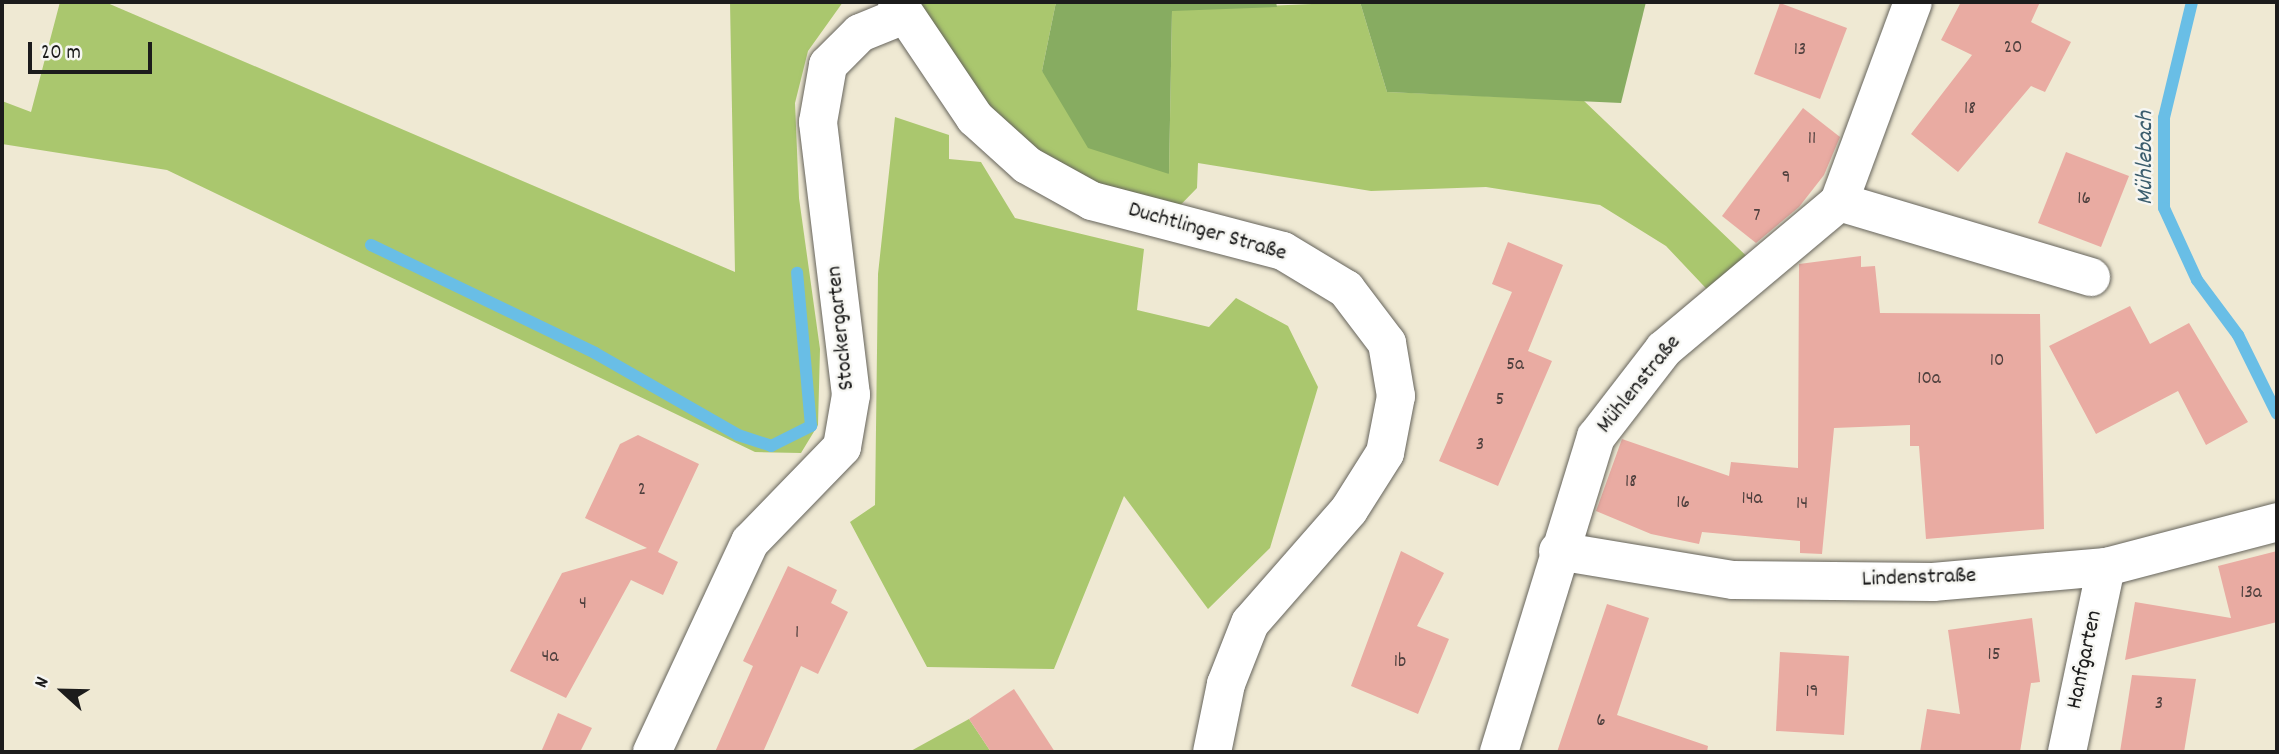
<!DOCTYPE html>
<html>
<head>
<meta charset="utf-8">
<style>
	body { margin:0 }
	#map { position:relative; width:2279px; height:754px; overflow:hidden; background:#efe9d3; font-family:Dekko,sans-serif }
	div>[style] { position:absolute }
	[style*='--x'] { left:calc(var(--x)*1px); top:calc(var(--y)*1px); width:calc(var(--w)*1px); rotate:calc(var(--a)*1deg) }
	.green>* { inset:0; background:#aac76e }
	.forest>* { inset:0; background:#87ac61 }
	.stream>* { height:12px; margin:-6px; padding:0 6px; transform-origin:6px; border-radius:6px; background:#69bee6 }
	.building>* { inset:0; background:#e9aba2 }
	.roads { filter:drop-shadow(0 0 2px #66645c) drop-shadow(0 0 2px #66645c) }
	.minor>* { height:38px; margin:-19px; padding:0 19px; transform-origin:19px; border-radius:19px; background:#fff }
	.secondary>* { height:38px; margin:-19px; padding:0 19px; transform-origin:19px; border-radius:19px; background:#fff }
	span { translate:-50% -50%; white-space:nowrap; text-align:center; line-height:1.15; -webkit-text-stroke:5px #f6f6f2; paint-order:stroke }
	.number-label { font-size:19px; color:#4f403e }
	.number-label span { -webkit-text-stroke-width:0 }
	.street-label { font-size:23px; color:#1c1c1c }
	.water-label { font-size:24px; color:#3b5d6d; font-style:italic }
	.frame { position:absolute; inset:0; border:4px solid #1c1c1c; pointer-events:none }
	.north { position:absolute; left:28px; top:656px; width:70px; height:70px; -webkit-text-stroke:5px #f6f6f2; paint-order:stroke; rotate:292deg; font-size:19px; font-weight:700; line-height:28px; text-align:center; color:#1c1c1c }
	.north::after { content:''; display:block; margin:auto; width:24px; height:32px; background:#1c1c1c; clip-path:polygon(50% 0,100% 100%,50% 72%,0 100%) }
	.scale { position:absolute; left:28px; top:42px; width:124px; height:32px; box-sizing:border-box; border:4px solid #1c1c1c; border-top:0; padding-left:9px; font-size:21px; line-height:24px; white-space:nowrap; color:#1c1c1c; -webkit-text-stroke:5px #f6f6f2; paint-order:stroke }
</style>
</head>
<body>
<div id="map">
	<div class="green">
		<div style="clip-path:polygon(60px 2px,105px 2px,735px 272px,730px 2px,843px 2px,808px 51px,795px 103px,799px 198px,820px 349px,818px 425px,801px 453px,755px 452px,167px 170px,2px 144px,2px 101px,31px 112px)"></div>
		<div style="clip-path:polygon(897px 2px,1056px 2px,1042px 71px,1169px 174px,1172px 10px,1360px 2px,1387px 92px,1583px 100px,1759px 268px,1718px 301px,1666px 246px,1600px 205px,1486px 187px,1371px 191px,1198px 163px,1197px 188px,1161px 225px,1027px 165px)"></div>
		<div style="clip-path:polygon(895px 117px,949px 135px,949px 159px,981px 162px,1015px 218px,1144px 249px,1137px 310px,1209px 327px,1236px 298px,1288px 326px,1318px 387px,1270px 548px,1208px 609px,1124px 496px,1054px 669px,927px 667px,850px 522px,875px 505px,878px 274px)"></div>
		<div style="clip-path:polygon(969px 719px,991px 752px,909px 752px)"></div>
	</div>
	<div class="forest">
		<div style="clip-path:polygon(1056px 2px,1276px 2px,1277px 7px,1172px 11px,1169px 174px,1088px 148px,1042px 71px)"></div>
		<div style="clip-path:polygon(1360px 2px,1646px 2px,1621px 103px,1387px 92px)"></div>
	</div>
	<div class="stream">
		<div style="--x:2192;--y:2;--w:119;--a:103.6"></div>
		<div style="--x:2164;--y:118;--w:90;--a:90"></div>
		<div style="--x:2164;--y:208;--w:79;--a:65.4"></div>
		<div style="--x:2197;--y:280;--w:69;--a:53.3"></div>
		<div style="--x:2238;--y:335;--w:88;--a:63.7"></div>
		<div style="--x:371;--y:245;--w:249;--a:25.7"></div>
		<div style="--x:595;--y:353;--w:165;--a:29.8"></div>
		<div style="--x:738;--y:435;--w:35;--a:18"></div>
		<div style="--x:771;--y:446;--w:45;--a:-26.6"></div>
		<div style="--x:811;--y:426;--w:154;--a:-95.2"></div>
	</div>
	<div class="building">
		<div style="clip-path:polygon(1961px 2px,2040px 2px,2031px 22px,2071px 42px,2045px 92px,2031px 86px,1958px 172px,1911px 134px,1972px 55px,1941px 40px)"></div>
		<div style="clip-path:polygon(1780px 3px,1847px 28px,1820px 99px,1754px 74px)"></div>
		<div style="clip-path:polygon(1803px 108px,1840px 137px,1824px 175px,1799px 207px,1756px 243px,1722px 216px)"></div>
		<div style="clip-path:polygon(2066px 152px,2129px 176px,2101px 247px,2038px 223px)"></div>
		<div style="clip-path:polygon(1508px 242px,1563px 265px,1528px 351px,1552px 361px,1498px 486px,1439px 461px,1512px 292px,1492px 284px)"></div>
		<div style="clip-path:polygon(1861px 256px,1861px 267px,1875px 266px,1880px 313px,2040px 314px,2044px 529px,1926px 539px,1919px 446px,1910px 446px,1910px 425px,1834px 428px,1822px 554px,1800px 553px,1800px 541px,1702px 532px,1699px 544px,1651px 534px,1596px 511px,1622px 439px,1729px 476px,1731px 462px,1798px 468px,1799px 264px)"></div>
		<div style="clip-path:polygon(2130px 306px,2150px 344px,2189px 323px,2248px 422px,2206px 445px,2178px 391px,2096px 434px,2049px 346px)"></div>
		<div style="clip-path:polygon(638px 435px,699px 464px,658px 552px,678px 562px,663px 595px,631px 580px,566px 698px,510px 671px,562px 573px,647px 548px,585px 518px,620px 444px)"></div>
		<div style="clip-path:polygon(1401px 551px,1444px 573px,1417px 626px,1449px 639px,1418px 714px,1351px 686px)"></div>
		<div style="clip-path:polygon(2277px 551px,2277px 622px,2125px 660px,2135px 602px,2231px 618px,2218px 566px)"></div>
		<div style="clip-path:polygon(788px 566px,837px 590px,831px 603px,848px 612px,818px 674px,801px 666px,763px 752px,715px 752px,753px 666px,743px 661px)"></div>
		<div style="clip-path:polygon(1607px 604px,1649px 618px,1617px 715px,1708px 746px,1707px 752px,1557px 752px)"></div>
		<div style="clip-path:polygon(2032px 618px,2040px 682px,2031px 683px,2020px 752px,1920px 752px,1927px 709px,1960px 714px,1948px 630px)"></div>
		<div style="clip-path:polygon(1780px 652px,1849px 656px,1844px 735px,1776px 731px)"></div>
		<div style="clip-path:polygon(2132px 675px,2196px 679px,2184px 752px,2120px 752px)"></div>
		<div style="clip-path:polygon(1014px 689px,1055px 752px,991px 752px,969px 719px)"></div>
		<div style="clip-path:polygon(558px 713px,592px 728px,580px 752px,541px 752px)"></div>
	</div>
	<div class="roads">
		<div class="minor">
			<div style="--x:1839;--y:202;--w:263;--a:16.6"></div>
			<div style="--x:1558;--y:551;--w:177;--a:9.4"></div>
			<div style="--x:1733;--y:580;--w:200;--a:0.6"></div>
			<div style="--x:1933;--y:582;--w:174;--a:-5"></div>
			<div style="--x:2106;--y:567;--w:177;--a:-14.7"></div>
			<div style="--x:652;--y:752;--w:232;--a:-65"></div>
			<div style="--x:750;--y:542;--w:132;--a:-45.9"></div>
			<div style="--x:842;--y:447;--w:53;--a:-80.2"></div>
			<div style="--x:851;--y:395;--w:275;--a:-96.9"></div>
			<div style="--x:818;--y:122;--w:58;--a:-80"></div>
			<div style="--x:828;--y:65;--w:45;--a:-45"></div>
			<div style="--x:860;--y:33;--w:48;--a:-22.2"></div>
			<div style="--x:1499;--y:752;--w:330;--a:-72.9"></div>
			<div style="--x:1596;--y:437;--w:111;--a:-52.3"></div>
			<div style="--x:1664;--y:349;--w:229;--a:-40"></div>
			<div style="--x:1839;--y:202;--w:213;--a:-69.7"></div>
			<div style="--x:2067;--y:752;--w:189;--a:-78.1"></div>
		</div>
		<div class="secondary">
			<div style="--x:897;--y:2;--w:140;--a:56.1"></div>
			<div style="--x:975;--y:118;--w:70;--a:42.1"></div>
			<div style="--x:1027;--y:165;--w:74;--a:29"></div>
			<div style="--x:1092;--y:201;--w:197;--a:14.7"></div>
			<div style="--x:1283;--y:251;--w:74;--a:31.1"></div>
			<div style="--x:1346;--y:289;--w:68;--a:52.8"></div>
			<div style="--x:1387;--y:343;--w:54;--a:80.4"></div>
			<div style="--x:1396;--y:396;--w:58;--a:100.9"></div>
			<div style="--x:1385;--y:453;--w:67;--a:122.3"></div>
			<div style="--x:1349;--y:510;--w:150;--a:131.2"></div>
			<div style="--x:1250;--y:623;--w:66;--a:111.5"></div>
			<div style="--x:1226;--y:684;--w:69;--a:101.6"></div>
		</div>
	</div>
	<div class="number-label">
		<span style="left:2013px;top:49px">20</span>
		<span style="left:1800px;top:51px">13</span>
		<span style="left:1970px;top:110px">18</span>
		<span style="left:1812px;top:140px">11</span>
		<span style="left:1786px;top:179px">9</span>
		<span style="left:2084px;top:200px">16</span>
		<span style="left:1757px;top:217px">7</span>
		<span style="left:1997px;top:362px">10</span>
		<span style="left:1515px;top:366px">5a</span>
		<span style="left:1929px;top:380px">10a</span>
		<span style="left:1500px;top:401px">5</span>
		<span style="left:1480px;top:446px">3</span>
		<span style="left:1631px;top:483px">18</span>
		<span style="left:642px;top:491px">2</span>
		<span style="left:1752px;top:500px">14a</span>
		<span style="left:1683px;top:504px">16</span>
		<span style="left:1802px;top:505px">14</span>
		<span style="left:2251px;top:594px">13a</span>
		<span style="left:583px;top:605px">4</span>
		<span style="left:797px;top:634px">1</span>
		<span style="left:1994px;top:656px">15</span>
		<span style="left:550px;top:658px">4a</span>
		<span style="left:1400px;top:663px">1b</span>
		<span style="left:1812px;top:693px">19</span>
		<span style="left:2159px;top:705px">3</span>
		<span style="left:1601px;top:722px">6</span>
	</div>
	<div class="street-label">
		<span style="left:1207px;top:233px;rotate:16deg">Duchtlinger Straße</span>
		<span style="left:842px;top:328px;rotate:-96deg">Stockergarten</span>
		<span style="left:1640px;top:385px;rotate:-51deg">Mühlenstraße</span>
		<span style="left:1919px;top:579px;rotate:-2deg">Lindenstraße</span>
		<span style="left:2086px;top:660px;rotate:-78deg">Hanfgarten</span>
	</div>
	<div class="water-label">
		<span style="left:2147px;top:158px;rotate:-90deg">Mühlebach</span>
	</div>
	<div class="frame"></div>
	<div class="north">N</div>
	<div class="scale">20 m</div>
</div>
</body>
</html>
